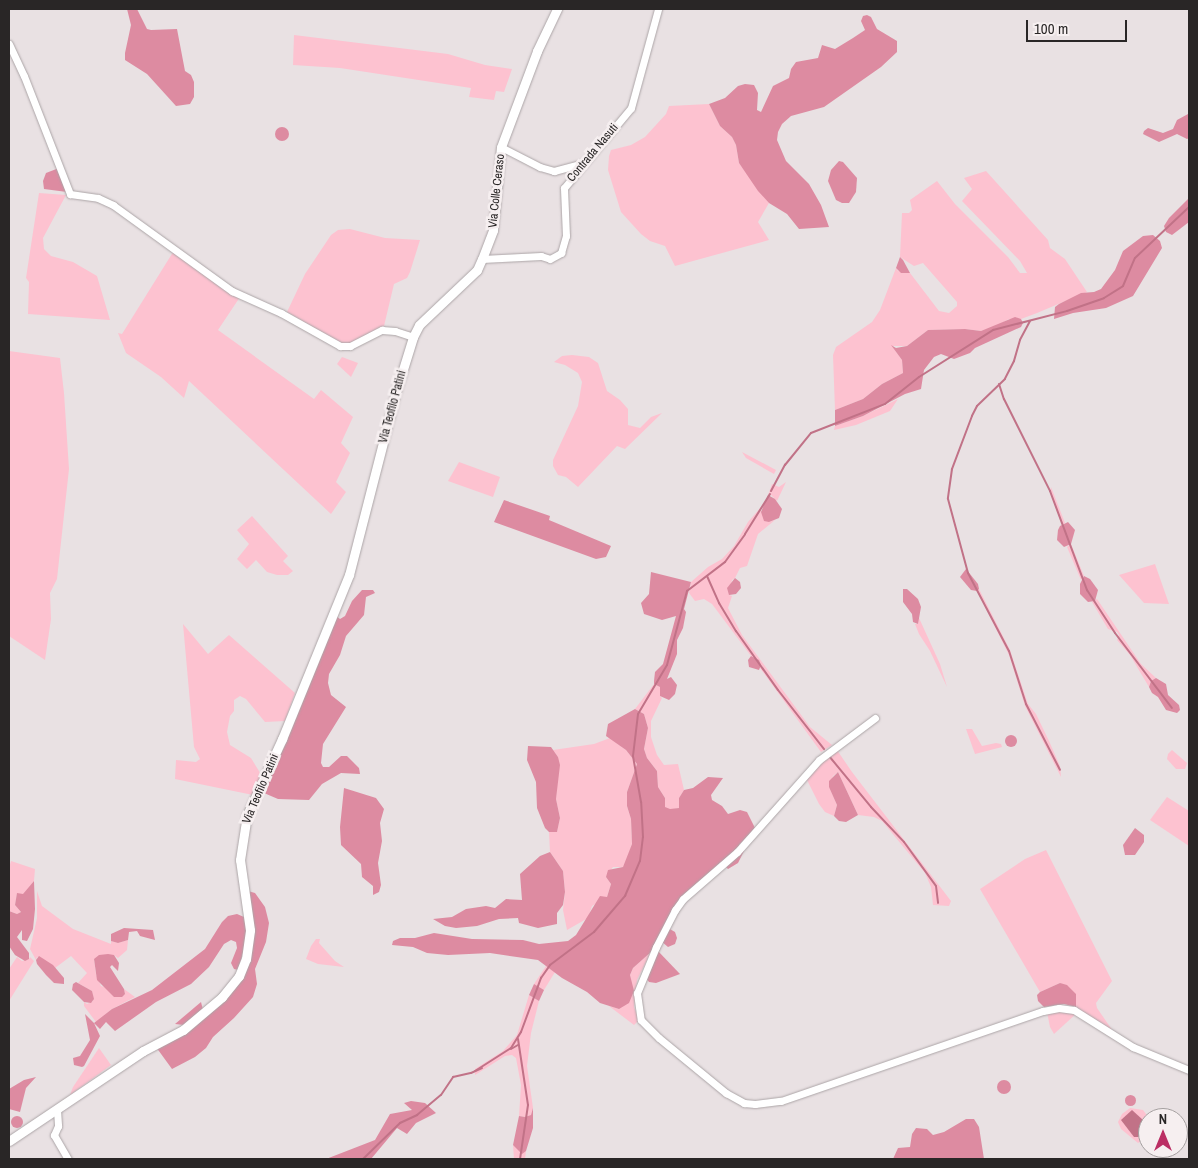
<!DOCTYPE html>
<html>
<head>
<meta charset="utf-8">
<style>
	body { margin:0 }
	#map { position:relative; width:1198px; height:1168px; overflow:hidden; background:#e9e1e3; font-family:"Archivo Narrow",sans-serif }
	div>[style] { position:absolute }
	[style*='--x'] { left:calc(var(--x)*1px); top:calc(var(--y)*1px); width:calc(var(--w)*1px); rotate:calc(var(--a)*1deg) }
	.green>* { inset:0; background:#fdc2d0 }
	.forest>* { inset:0; background:#dd8ba1 }
	.round { border-radius:50% }
	.water>* { inset:0; background:#c17287 }
	.stream>* { height:2px; margin:-1px; padding:0 1px; transform-origin:1px; border-radius:1px; background:#c17287 }
	.roads { filter:drop-shadow(0 0 1px #aca5a7) drop-shadow(0 0 1px #aca5a7) }
	.minor>* { height:7px; margin:-3.5px; padding:0 3.5px; transform-origin:3.5px; border-radius:3.5px; background:#fff }
	.tertiary>* { height:9px; margin:-4.5px; padding:0 4.5px; transform-origin:4.5px; border-radius:4.5px; background:#fff }
	span { translate:-50% -50%; white-space:nowrap; text-align:center; line-height:1.15; -webkit-text-stroke:5px #f6eff0; paint-order:stroke }
	.street-label { font-size:12px; color:#292626 }
	.frame { position:absolute; inset:0; border:10px solid #292626; pointer-events:none }
	.north { position:absolute; left:1138px; top:1108px; width:50px; height:50px; box-sizing:border-box; background:#f6eff0; border:1px solid #a49f9f; border-radius:50%; rotate:0deg; font-size:14px; font-weight:700; line-height:20px; text-align:center; color:#292626 }
	.north::after { content:''; display:block; margin:auto; width:18px; height:22px; background:#bb2e64; clip-path:polygon(50% 0,100% 100%,50% 72%,0 100%) }
	.scale { position:absolute; left:1026px; top:20px; width:101px; height:22px; box-sizing:border-box; border:2px solid #292626; border-top:0; padding-left:6px; font-size:15px; line-height:18px; white-space:nowrap; color:#292626; -webkit-text-stroke:4px #f6eff0; paint-order:stroke }
</style>
</head>
<body>
<div id="map">
	<div class="green">
		<div style="clip-path:polygon(294px 35px,448px 54px,485px 65px,512px 69px,504px 92px,496px 91px,494px 100px,469px 97px,471px 88px,340px 68px,293px 65px)"></div>
		<div style="clip-path:polygon(709px 104px,720px 126px,732px 137px,736px 145px,739px 163px,769px 203px,758px 222px,769px 240px,675px 266px,665px 246px,650px 241px,641px 234px,621px 212px,608px 170px,609px 156px,611px 150px,631px 145px,645px 137px,666px 114px,669px 106px)"></div>
		<div style="clip-path:polygon(986px 171px,1048px 240px,1050px 248px,1065px 259px,1087px 292px,1037px 313px,1021px 319px,1009px 319px,993px 328px,981px 331px,965px 329px,928px 330px,907px 346px,892px 346px,902px 360px,903px 373px,882px 384px,863px 399px,835px 410px,833px 355px,836px 347px,872px 322px,880px 310px,896px 268px,898px 271px,910px 273px,939px 311px,949px 313px,957px 306px,957px 302px,923px 263px,914px 266px,900px 257px,902px 213px,909px 213px,912px 210px,910px 200px,937px 181px,955px 204px,1008px 257px,1020px 273px,1027px 273px,1020px 261px,962px 201px,972px 189px,964px 178px)"></div>
		<div style="clip-path:polygon(39px 193px,66px 195px,43px 238px,44px 249px,51px 256px,73px 262px,97px 276px,110px 320px,28px 314px,29px 282px,26px 278px)"></div>
		<div style="clip-path:polygon(350px 229px,385px 238px,420px 240px,410px 272px,407px 278px,394px 284px,384px 326px,359px 342px,343px 345px,287px 312px,305px 274px,331px 235px,338px 230px)"></div>
		<div style="clip-path:polygon(175px 249px,240px 297px,218px 330px,314px 399px,321px 390px,353px 417px,341px 443px,350px 453px,336px 482px,346px 492px,331px 514px,189px 381px,184px 398px,161px 377px,126px 353px,118px 333px,122px 334px)"></div>
		<div style="clip-path:polygon(9px 351px,60px 358px,64px 393px,69px 469px,57px 579px,50px 593px,51px 619px,45px 660px,9px 636px)"></div>
		<div style="clip-path:polygon(572px 355px,589px 357px,598px 363px,607px 391px,620px 400px,628px 409px,628px 425px,640px 428px,651px 417px,662px 413px,625px 449px,617px 446px,578px 487px,566px 477px,558px 475px,553px 466px,553px 460px,578px 406px,582px 382px,578px 373px,565px 365px,554px 362px,562px 356px)"></div>
		<div style="clip-path:polygon(342px 357px,358px 363px,351px 377px,337px 364px)"></div>
		<div style="clip-path:polygon(898px 399px,890px 411px,856px 425px,834px 430px,835px 426px,863px 416px)"></div>
		<div style="clip-path:polygon(742px 452px,776px 470px,774px 474px,746px 458px)"></div>
		<div style="clip-path:polygon(459px 462px,500px 477px,493px 497px,448px 481px)"></div>
		<div style="clip-path:polygon(786px 482px,777px 501px,771px 495px,768px 495px,772px 484px,779px 487px)"></div>
		<div style="clip-path:polygon(1051px 487px,1065px 523px,1062px 525px,1050px 493px)"></div>
		<div style="clip-path:polygon(761px 507px,761px 512px,769px 522px,775px 520px,758px 534px,747px 566px,740px 568px,735px 578px,732px 580px,729px 595px,732px 596px,728px 608px,742px 635px,810px 727px,832px 745px,821px 752px,760px 668px,759px 660px,751px 656px,712px 604px,704px 599px,695px 601px,689px 593px,691px 582px,708px 567px,722px 559px,734px 546px,748px 522px)"></div>
		<div style="clip-path:polygon(252px 516px,288px 556px,283px 561px,293px 571px,288px 575px,277px 575px,267px 572px,256px 560px,247px 569px,237px 559px,249px 544px,237px 530px)"></div>
		<div style="clip-path:polygon(1071px 544px,1084px 576px,1081px 580px,1067px 547px)"></div>
		<div style="clip-path:polygon(1155px 564px,1169px 604px,1144px 603px,1119px 575px)"></div>
		<div style="clip-path:polygon(979px 589px,1010px 650px,1028px 704px,1036px 714px,1049px 741px,1060px 766px,1061px 777px,1025px 706px,1009px 655px,977px 591px)"></div>
		<div style="clip-path:polygon(1097px 599px,1141px 664px,1156px 678px,1151px 681px,1149px 687px,1130px 655px,1117px 640px,1119px 635px,1117px 632px,1108px 629px,1092px 602px)"></div>
		<div style="clip-path:polygon(919px 618px,940px 664px,947px 687px,930px 651px,919px 634px,915px 624px,918px 624px)"></div>
		<div style="clip-path:polygon(183px 624px,208px 654px,229px 635px,295px 693px,285px 721px,265px 722px,246px 699px,240px 696px,234px 700px,234px 711px,230px 716px,227px 732px,230px 745px,251px 758px,262px 776px,253px 795px,175px 779px,176px 760px,196px 762px,200px 759px,194px 747px)"></div>
		<div style="clip-path:polygon(654px 684px,660px 687px,660px 696px,662px 698px,651px 721px,651px 737px,657px 755px,664px 765px,678px 764px,684px 790px,679px 798px,679px 808px,670px 810px,664px 807px,665px 798px,658px 787px,657px 771px,647px 758px,644px 749px,648px 728px,644px 714px,635px 709px)"></div>
		<div style="clip-path:polygon(966px 729px,972px 729px,982px 746px,996px 743px,1001px 744px,1002px 747px,975px 754px)"></div>
		<div style="clip-path:polygon(610px 738px,626px 750px,637px 764px,627px 792px,627px 806px,631px 819px,632px 844px,626px 863px,623px 867px,613px 867px,606px 877px,611px 884px,607px 897px,592px 906px,588px 918px,567px 930px,563px 910px,565px 892px,563px 871px,550px 852px,549px 832px,557px 832px,560px 818px,556px 799px,558px 757px,553px 750px,594px 744px)"></div>
		<div style="clip-path:polygon(837px 750px,852px 772px,951px 901px,949px 906px,933px 905px,931px 887px,925px 873px,882px 821px,874px 817px,858px 815px,838px 772px,833px 776px,829px 786px,837px 805px,834px 816px,825px 812px,819px 804px,805px 776px,822px 760px)"></div>
		<div style="clip-path:polygon(1172px 750px,1187px 763px,1185px 769px,1176px 769px,1167px 759px,1168px 754px)"></div>
		<div style="clip-path:polygon(1167px 797px,1189px 811px,1189px 846px,1150px 820px)"></div>
		<div style="clip-path:polygon(1046px 850px,1112px 981px,1096px 1003px,1097px 1008px,1115px 1034px,1076px 1007px,1076px 1000px,1060px 983px,1040px 992px,980px 889px,1025px 859px)"></div>
		<div style="clip-path:polygon(11px 861px,35px 869px,34px 881px,23px 895px,17px 894px,15px 905px,21px 912px,17px 914px,9px 911px,9px 868px)"></div>
		<div style="clip-path:polygon(37px 891px,42px 906px,73px 929px,111px 944px,111px 941px,118px 943px,128px 940px,127px 950px,118px 958px,114px 955px,94px 959px,96px 974px,101px 986px,125px 994px,124px 989px,135px 997px,112px 1009px,96px 1022px,84px 1006px,84px 1002px,87px 1004px,93px 1001px,92px 991px,78px 983px,87px 973px,71px 956px,55px 968px,37px 957px,36px 960px,30px 949px,37px 918px)"></div>
		<div style="clip-path:polygon(316px 939px,320px 939px,319px 943px,335px 961px,344px 967px,318px 964px,306px 959px,311px 946px)"></div>
		<div style="clip-path:polygon(651px 952px,637px 980px,634px 1007px,639px 1020px,634px 1025px,609px 1006px,619px 1009px,631px 982px,630px 975px,633px 968px)"></div>
		<div style="clip-path:polygon(17px 957px,22px 961px,29px 959px,30px 957px,34px 961px,9px 1001px,9px 969px)"></div>
		<div style="clip-path:polygon(546px 966px,555px 972px,544px 990px,534px 984px)"></div>
		<div style="clip-path:polygon(529px 995px,539px 1001px,531px 1033px,527px 1066px,533px 1108px,531px 1115px,525px 1117px,519px 1116px,521px 1085px,516px 1058px,512px 1055px,505px 1056px,475px 1075px,475px 1069px,503px 1051px,517px 1035px)"></div>
		<div style="clip-path:polygon(1063px 1009px,1077px 1013px,1054px 1034px,1050px 1027px,1047px 1012px)"></div>
		<div style="clip-path:polygon(99px 1048px,111px 1065px,70px 1095px,73px 1087px)"></div>
		<div style="clip-path:polygon(1130px 1108px,1143px 1110px,1149px 1118px,1148px 1137px,1138px 1143px,1121px 1129px,1118px 1122px,1122px 1114px)"></div>
		<div style="clip-path:polygon(513px 1145px,522px 1153px,526px 1151px,525px 1159px,514px 1159px)"></div>
	</div>
	<div class="forest">
		<div style="clip-path:polygon(127px 9px,137px 9px,147px 29px,151px 30px,177px 29px,185px 71px,191px 75px,194px 82px,194px 97px,190px 104px,176px 106px,147px 74px,125px 60px,125px 53px,131px 25px)"></div>
		<div style="clip-path:polygon(867px 15px,871px 17px,877px 29px,897px 41px,897px 52px,881px 67px,824px 107px,791px 116px,782px 124px,778px 132px,777px 140px,786px 161px,809px 184px,821px 205px,829px 227px,799px 229px,787px 214px,769px 203px,758px 191px,739px 163px,736px 145px,732px 137px,720px 126px,709px 104px,725px 98px,738px 86px,745px 84px,754px 85px,758px 93px,757px 110px,761px 112px,773px 86px,789px 78px,791px 69px,796px 62px,818px 58px,822px 45px,835px 49px,853px 38px,865px 30px,861px 21px,863px 16px)"></div>
		<div style="clip-path:polygon(1189px 109px,1189px 138px,1187px 139px,1177px 134px,1159px 142px,1143px 134px,1144px 131px,1148px 128px,1163px 133px,1173px 129px,1177px 120px,1188px 114px)"></div>
		<div class="round" style="left:275px;top:127px;width:14px;height:14px"></div>
		<div style="clip-path:polygon(839px 161px,843px 162px,857px 178px,856px 192px,849px 203px,842px 203px,836px 200px,828px 181px,831px 170px)"></div>
		<div style="clip-path:polygon(59px 168px,67px 192px,44px 189px,43px 181px,46px 173px)"></div>
		<div style="clip-path:polygon(1189px 198px,1189px 222px,1172px 235px,1166px 232px,1164px 226px,1169px 218px)"></div>
		<div style="clip-path:polygon(1153px 235px,1160px 241px,1162px 248px,1133px 296px,1106px 308px,1073px 313px,1054px 319px,1055px 307px,1059px 304px,1081px 293px,1094px 292px,1101px 289px,1115px 270px,1123px 251px,1143px 236px)"></div>
		<div style="clip-path:polygon(900px 257px,903px 260px,910px 273px,901px 273px,896px 268px)"></div>
		<div style="clip-path:polygon(1015px 317px,1021px 319px,1023px 323px,1021px 327px,975px 348px,970px 353px,954px 359px,941px 354px,934px 357px,924px 370px,921px 389px,905px 394px,863px 416px,835px 426px,835px 410px,863px 399px,882px 384px,903px 373px,902px 360px,891px 345px,896px 348px,907px 346px,928px 330px,965px 329px,981px 331px)"></div>
		<div style="clip-path:polygon(768px 495px,775px 499px,782px 509px,779px 518px,769px 522px,764px 521px,761px 512px)"></div>
		<div style="clip-path:polygon(504px 500px,550px 516px,549px 520px,611px 546px,606px 557px,596px 559px,494px 522px)"></div>
		<div style="clip-path:polygon(1068px 522px,1075px 530px,1071px 544px,1064px 547px,1057px 540px,1058px 530px,1060px 526px)"></div>
		<div style="clip-path:polygon(966px 569px,978px 584px,979px 589px,977px 591px,971px 590px,960px 577px)"></div>
		<div style="clip-path:polygon(651px 572px,691px 582px,684px 609px,686px 612px,683px 628px,677px 640px,677px 654px,667px 679px,671px 677px,677px 685px,675px 694px,669px 700px,660px 696px,660px 687px,654px 684px,654px 681px,655px 672px,663px 664px,676px 616px,662px 620px,644px 614px,641px 603px,649px 594px)"></div>
		<div style="clip-path:polygon(1084px 576px,1090px 579px,1098px 590px,1095px 601px,1088px 602px,1080px 594px,1080px 584px)"></div>
		<div style="clip-path:polygon(735px 578px,740px 582px,741px 588px,736px 594px,729px 595px,727px 588px)"></div>
		<div style="clip-path:polygon(903px 589px,907px 589px,918px 599px,921px 607px,918px 624px,913px 622px,912px 614px,903px 602px)"></div>
		<div style="clip-path:polygon(362px 590px,373px 590px,375px 593px,366px 597px,364px 615px,346px 636px,340px 655px,329px 674px,328px 683px,331px 695px,346px 707px,323px 744px,321px 763px,323px 767px,329px 767px,341px 756px,347px 756px,359px 768px,360px 774px,341px 773px,322px 784px,309px 800px,278px 799px,264px 793px,336px 616px,340px 619px,345px 616px,352px 601px)"></div>
		<div style="clip-path:polygon(751px 656px,759px 660px,761px 665px,759px 670px,749px 667px,748px 660px)"></div>
		<div style="clip-path:polygon(1156px 678px,1166px 684px,1168px 695px,1179px 705px,1180px 710px,1177px 713px,1166px 710px,1158px 697px,1152px 693px,1149px 687px,1151px 681px)"></div>
		<div style="clip-path:polygon(635px 709px,644px 714px,648px 728px,644px 749px,647px 758px,657px 771px,658px 787px,665px 798px,665px 807px,670px 809px,679px 808px,679px 798px,684px 790px,693px 788px,708px 777px,723px 778px,711px 795px,712px 800px,722px 806px,728px 814px,740px 810px,747px 812px,755px 828px,739px 845px,744px 851px,738px 863px,728px 869px,721px 862px,680px 898px,651px 952px,633px 968px,630px 975px,634px 991px,629px 1003px,619px 1009px,600px 1003px,587px 992px,562px 978px,538px 960px,490px 953px,448px 955px,427px 953px,413px 947px,392px 945px,393px 941px,400px 938px,415px 938px,434px 933px,472px 939px,523px 940px,539px 944px,568px 941px,576px 935px,600px 896px,607px 897px,611px 884px,606px 877px,608px 870px,623px 867px,632px 844px,631px 819px,627px 806px,627px 792px,637px 764px,626px 750px,606px 736px,608px 724px)"></div>
		<div class="round" style="left:1005px;top:735px;width:12px;height:12px"></div>
		<div style="clip-path:polygon(528px 746px,551px 747px,558px 757px,560px 765px,556px 799px,560px 818px,557px 832px,549px 832px,545px 828px,537px 808px,536px 782px,527px 760px)"></div>
		<div style="clip-path:polygon(838px 772px,858px 815px,846px 822px,839px 821px,834px 816px,837px 805px,829px 787px,829px 781px)"></div>
		<div style="clip-path:polygon(344px 788px,376px 798px,384px 809px,380px 823px,382px 841px,378px 863px,381px 885px,379px 892px,373px 895px,373px 886px,362px 877px,361px 864px,341px 845px,340px 827px)"></div>
		<div style="clip-path:polygon(1135px 828px,1144px 835px,1144px 842px,1135px 855px,1125px 855px,1123px 845px)"></div>
		<div style="clip-path:polygon(550px 852px,563px 871px,565px 892px,563px 905px,557px 913px,557px 924px,538px 928px,519px 923px,518px 918px,499px 919px,477px 926px,456px 928px,445px 926px,433px 919px,452px 917px,466px 909px,486px 906px,495px 908px,506px 899px,522px 900px,520px 874px,540px 856px)"></div>
		<div style="clip-path:polygon(34px 881px,35px 909px,33px 929px,27px 941px,22px 940px,22px 930px,17px 937px,29px 953px,29px 959px,25px 961px,15px 955px,9px 946px,9px 911px,17px 914px,21px 912px,15px 905px,17px 893px,23px 894px)"></div>
		<div style="clip-path:polygon(248px 891px,255px 893px,265px 907px,269px 923px,266px 942px,255px 969px,257px 984px,253px 997px,234px 1018px,213px 1037px,206px 1048px,195px 1057px,172px 1069px,156px 1047px,182px 1035px,206px 1017px,229px 996px,241px 978px,247px 962px)"></div>
		<div style="clip-path:polygon(237px 914px,244px 917px,248px 936px,238px 970px,234px 969px,231px 963px,237px 948px,236px 942px,231px 940px,224px 944px,209px 967px,191px 984px,156px 1002px,115px 1031px,106px 1022px,100px 1029px,94px 1023px,100px 1036px,84px 1066px,82px 1067px,74px 1065px,73px 1058px,80px 1056px,90px 1040px,85px 1014px,94px 1023px,112px 1009px,152px 990px,205px 949px,222px 922px,228px 916px)"></div>
		<div style="clip-path:polygon(124px 928px,153px 930px,155px 940px,140px 936px,137px 931px,129px 932px,128px 940px,118px 943px,111px 941px,111px 934px)"></div>
		<div style="clip-path:polygon(668px 928px,675px 932px,677px 938px,675px 944px,668px 947px,661px 941px)"></div>
		<div style="clip-path:polygon(657px 950px,680px 974px,656px 983px,649px 982px,646px 978px)"></div>
		<div style="clip-path:polygon(108px 954px,114px 955px,119px 963px,118px 971px,112px 965px,110px 967px,124px 989px,125px 994px,122px 997px,114px 997px,97px 980px,94px 959px,99px 955px)"></div>
		<div style="clip-path:polygon(39px 956px,53px 965px,64px 978px,64px 984px,54px 983px,46px 975px,37px 964px,36px 960px)"></div>
		<div style="clip-path:polygon(76px 982px,92px 991px,94px 999px,91px 1003px,84px 1002px,72px 990px,73px 984px)"></div>
		<div style="clip-path:polygon(1060px 983px,1067px 985px,1076px 994px,1076px 1007px,1064px 1004px,1044px 1007px,1038px 1001px,1037px 995px,1040px 992px)"></div>
		<div style="clip-path:polygon(534px 984px,544px 990px,539px 1001px,529px 995px)"></div>
		<div style="clip-path:polygon(201px 1002px,203px 1010px,184px 1025px,175px 1024px)"></div>
		<div style="clip-path:polygon(36px 1077px,26px 1088px,20px 1112px,9px 1109px,9px 1089px,24px 1080px)"></div>
		<div class="round" style="left:997px;top:1080px;width:14px;height:14px"></div>
		<div class="round" style="left:1124.5px;top:1094.5px;width:11px;height:11px"></div>
		<div style="clip-path:polygon(411px 1101px,425px 1103px,436px 1113px,416px 1123px,407px 1134px,397px 1128px,371px 1159px,326px 1159px,375px 1140px,390px 1114px,412px 1110px,404px 1103px)"></div>
		<div style="clip-path:polygon(533px 1108px,533px 1128px,526px 1151px,522px 1154px,513px 1145px,519px 1116px,525px 1117px,531px 1115px)"></div>
		<div class="round" style="left:11px;top:1116px;width:12px;height:12px"></div>
		<div style="clip-path:polygon(966px 1119px,974px 1119px,979px 1127px,984px 1159px,893px 1159px,898px 1148px,910px 1147px,912px 1134px,916px 1128px,927px 1129px,933px 1135px,944px 1132px)"></div>
	</div>
	<div class="water">
		<div style="clip-path:polygon(1132px 1110px,1143px 1120px,1146px 1129px,1145px 1132px,1138px 1137px,1134px 1137px,1121px 1120px)"></div>
	</div>
	<div class="stream">
		<div style="--x:1030;--y:321;--w:21;--a:118"></div>
		<div style="--x:1020;--y:340;--w:22;--a:106"></div>
		<div style="--x:1014;--y:361;--w:20;--a:117"></div>
		<div style="--x:1005;--y:379;--w:39;--a:136"></div>
		<div style="--x:977;--y:406;--w:11;--a:117"></div>
		<div style="--x:972;--y:416;--w:57;--a:110.7"></div>
		<div style="--x:952;--y:469;--w:30;--a:98"></div>
		<div style="--x:948;--y:499;--w:77;--a:74.9"></div>
		<div style="--x:968;--y:573;--w:88;--a:62.3"></div>
		<div style="--x:1009;--y:651;--w:56;--a:72.2"></div>
		<div style="--x:1026;--y:704;--w:74;--a:62.7"></div>
		<div style="--x:999;--y:384;--w:16;--a:72"></div>
		<div style="--x:1004;--y:399;--w:103;--a:63.4"></div>
		<div style="--x:1050;--y:491;--w:106;--a:69.5"></div>
		<div style="--x:1087;--y:590;--w:51;--a:56.9"></div>
		<div style="--x:1115;--y:633;--w:94;--a:52.8"></div>
		<div style="--x:771;--y:491;--w:30;--a:-62"></div>
		<div style="--x:785;--y:465;--w:41;--a:-50.9"></div>
		<div style="--x:811;--y:433;--w:79;--a:-21.4"></div>
		<div style="--x:885;--y:404;--w:43;--a:-38.5"></div>
		<div style="--x:919;--y:377;--w:88;--a:-32.4"></div>
		<div style="--x:993;--y:330;--w:76;--a:-14.4"></div>
		<div style="--x:1067;--y:311;--w:39;--a:-19"></div>
		<div style="--x:1104;--y:298;--w:22;--a:-32"></div>
		<div style="--x:1123;--y:286;--w:30;--a:-67"></div>
		<div style="--x:1135;--y:258;--w:74;--a:-43.4"></div>
		<div style="--x:707;--y:576;--w:30;--a:66"></div>
		<div style="--x:719;--y:603;--w:33;--a:59"></div>
		<div style="--x:736;--y:631;--w:72;--a:54.6"></div>
		<div style="--x:778;--y:690;--w:75;--a:52.1"></div>
		<div style="--x:829;--y:756;--w:66;--a:50.5"></div>
		<div style="--x:871;--y:807;--w:48;--a:46.7"></div>
		<div style="--x:904;--y:842;--w:54;--a:54"></div>
		<div style="--x:936;--y:886;--w:17;--a:83"></div>
		<div style="--x:518;--y:1039;--w:67;--a:81.4"></div>
		<div style="--x:528;--y:1105;--w:55;--a:98.4"></div>
		<div style="--x:511;--y:1049;--w:8;--a:-30"></div>
		<div style="--x:475;--y:1071;--w:43;--a:-32.6"></div>
		<div style="--x:511;--y:1048;--w:19;--a:-58"></div>
		<div style="--x:521;--y:1032;--w:58;--a:-69.7"></div>
		<div style="--x:541;--y:978;--w:16;--a:-55"></div>
		<div style="--x:550;--y:965;--w:55;--a:-36.9"></div>
		<div style="--x:594;--y:932;--w:48;--a:-49.3"></div>
		<div style="--x:625;--y:896;--w:38;--a:-67"></div>
		<div style="--x:640;--y:861;--w:24;--a:-83"></div>
		<div style="--x:643;--y:837;--w:35;--a:-93"></div>
		<div style="--x:641;--y:802;--w:47;--a:-99.9"></div>
		<div style="--x:633;--y:756;--w:42;--a:-83.2"></div>
		<div style="--x:638;--y:714;--w:57;--a:-59.4"></div>
		<div style="--x:667;--y:665;--w:77;--a:-74.9"></div>
		<div style="--x:687;--y:591;--w:48;--a:-37.3"></div>
		<div style="--x:725;--y:562;--w:34;--a:-54"></div>
		<div style="--x:745;--y:534;--w:47;--a:-58"></div>
		<div style="--x:363;--y:1159;--w:52;--a:-44.2"></div>
		<div style="--x:400;--y:1123;--w:19;--a:-25"></div>
		<div style="--x:417;--y:1115;--w:31;--a:-40"></div>
		<div style="--x:441;--y:1095;--w:22;--a:-56"></div>
		<div style="--x:453;--y:1077;--w:18;--a:-13"></div>
		<div style="--x:471;--y:1073;--w:12;--a:-24"></div>
	</div>
	<div class="roads">
		<div class="minor">
			<div style="--x:9;--y:44;--w:35;--a:65"></div>
			<div style="--x:24;--y:76;--w:127;--a:68.7"></div>
			<div style="--x:70;--y:194;--w:28;--a:8"></div>
			<div style="--x:98;--y:198;--w:17;--a:25"></div>
			<div style="--x:113;--y:205;--w:147;--a:35.9"></div>
			<div style="--x:232;--y:291;--w:54;--a:24.2"></div>
			<div style="--x:281;--y:313;--w:68;--a:29.2"></div>
			<div style="--x:340;--y:346;--w:10;--a:0"></div>
			<div style="--x:350;--y:346;--w:36;--a:-27"></div>
			<div style="--x:382;--y:330;--w:13;--a:4"></div>
			<div style="--x:395;--y:331;--w:19;--a:18"></div>
			<div style="--x:501;--y:147;--w:44;--a:27.1"></div>
			<div style="--x:540;--y:167;--w:15;--a:16"></div>
			<div style="--x:554;--y:171;--w:30;--a:-15"></div>
			<div style="--x:482;--y:259;--w:59;--a:-2.9"></div>
			<div style="--x:541;--y:256;--w:9;--a:18"></div>
			<div style="--x:550;--y:259;--w:13;--a:-29"></div>
			<div style="--x:561;--y:253;--w:18;--a:-74"></div>
			<div style="--x:566;--y:236;--w:48;--a:-92.4"></div>
			<div style="--x:564;--y:188;--w:104;--a:-50.1"></div>
			<div style="--x:631;--y:108;--w:103;--a:-74.7"></div>
			<div style="--x:875;--y:718;--w:70;--a:143.1"></div>
			<div style="--x:819;--y:760;--w:123;--a:131.7"></div>
			<div style="--x:737;--y:852;--w:72;--a:139"></div>
			<div style="--x:683;--y:899;--w:14;--a:126"></div>
			<div style="--x:675;--y:910;--w:42;--a:117.2"></div>
			<div style="--x:656;--y:947;--w:50;--a:112.4"></div>
			<div style="--x:637;--y:993;--w:27;--a:82"></div>
			<div style="--x:641;--y:1020;--w:25;--a:45"></div>
			<div style="--x:659;--y:1038;--w:87;--a:39.4"></div>
			<div style="--x:726;--y:1093;--w:21;--a:29"></div>
			<div style="--x:744;--y:1103;--w:11;--a:5"></div>
			<div style="--x:755;--y:1104;--w:26;--a:-7"></div>
			<div style="--x:781;--y:1101;--w:277;--a:-19"></div>
			<div style="--x:1043;--y:1011;--w:16;--a:-11"></div>
			<div style="--x:1059;--y:1008;--w:15;--a:8"></div>
			<div style="--x:1074;--y:1010;--w:70;--a:32.1"></div>
			<div style="--x:1133;--y:1047;--w:61;--a:22.3"></div>
			<div style="--x:57;--y:1110;--w:16;--a:86"></div>
			<div style="--x:58;--y:1126;--w:10;--a:114"></div>
			<div style="--x:54;--y:1135;--w:28;--a:60"></div>
		</div>
		<div class="tertiary">
			<div style="--x:9;--y:1141;--w:161;--a:-33.9"></div>
			<div style="--x:143;--y:1051;--w:45;--a:-27.7"></div>
			<div style="--x:183;--y:1030;--w:51;--a:-40.2"></div>
			<div style="--x:222;--y:997;--w:27;--a:-51"></div>
			<div style="--x:239;--y:976;--w:18;--a:-68"></div>
			<div style="--x:246;--y:959;--w:29;--a:-82"></div>
			<div style="--x:250;--y:930;--w:71;--a:-98.1"></div>
			<div style="--x:240;--y:860;--w:46;--a:-81.2"></div>
			<div style="--x:247;--y:815;--w:84;--a:-65.3"></div>
			<div style="--x:282;--y:739;--w:177;--a:-67.8"></div>
			<div style="--x:349;--y:575;--w:189;--a:-75.6"></div>
			<div style="--x:396;--y:392;--w:58;--a:-72.8"></div>
			<div style="--x:413;--y:337;--w:13;--a:-63"></div>
			<div style="--x:419;--y:325;--w:80;--a:-43.5"></div>
			<div style="--x:477;--y:270;--w:12;--a:-66"></div>
			<div style="--x:482;--y:259;--w:31;--a:-69"></div>
			<div style="--x:493;--y:230;--w:83;--a:-84.5"></div>
			<div style="--x:501;--y:147;--w:103;--a:-69.4"></div>
			<div style="--x:537;--y:51;--w:47;--a:-64.5"></div>
		</div>
	</div>
	<div class="street-label">
		<span style="left:593px;top:153px;rotate:-50deg">Contrada Nasuti</span>
		<span style="left:497px;top:191px;rotate:-84deg">Via Colle Ceraso</span>
		<span style="left:393px;top:407px;rotate:-75deg">Via Teofilo Patini</span>
		<span style="left:261px;top:789px;rotate:-67deg">Via Teofilo Patini</span>
	</div>
	<div class="frame"></div>
	<div class="north">N</div>
	<div class="scale">100 m</div>
</div>
</body>
</html>
